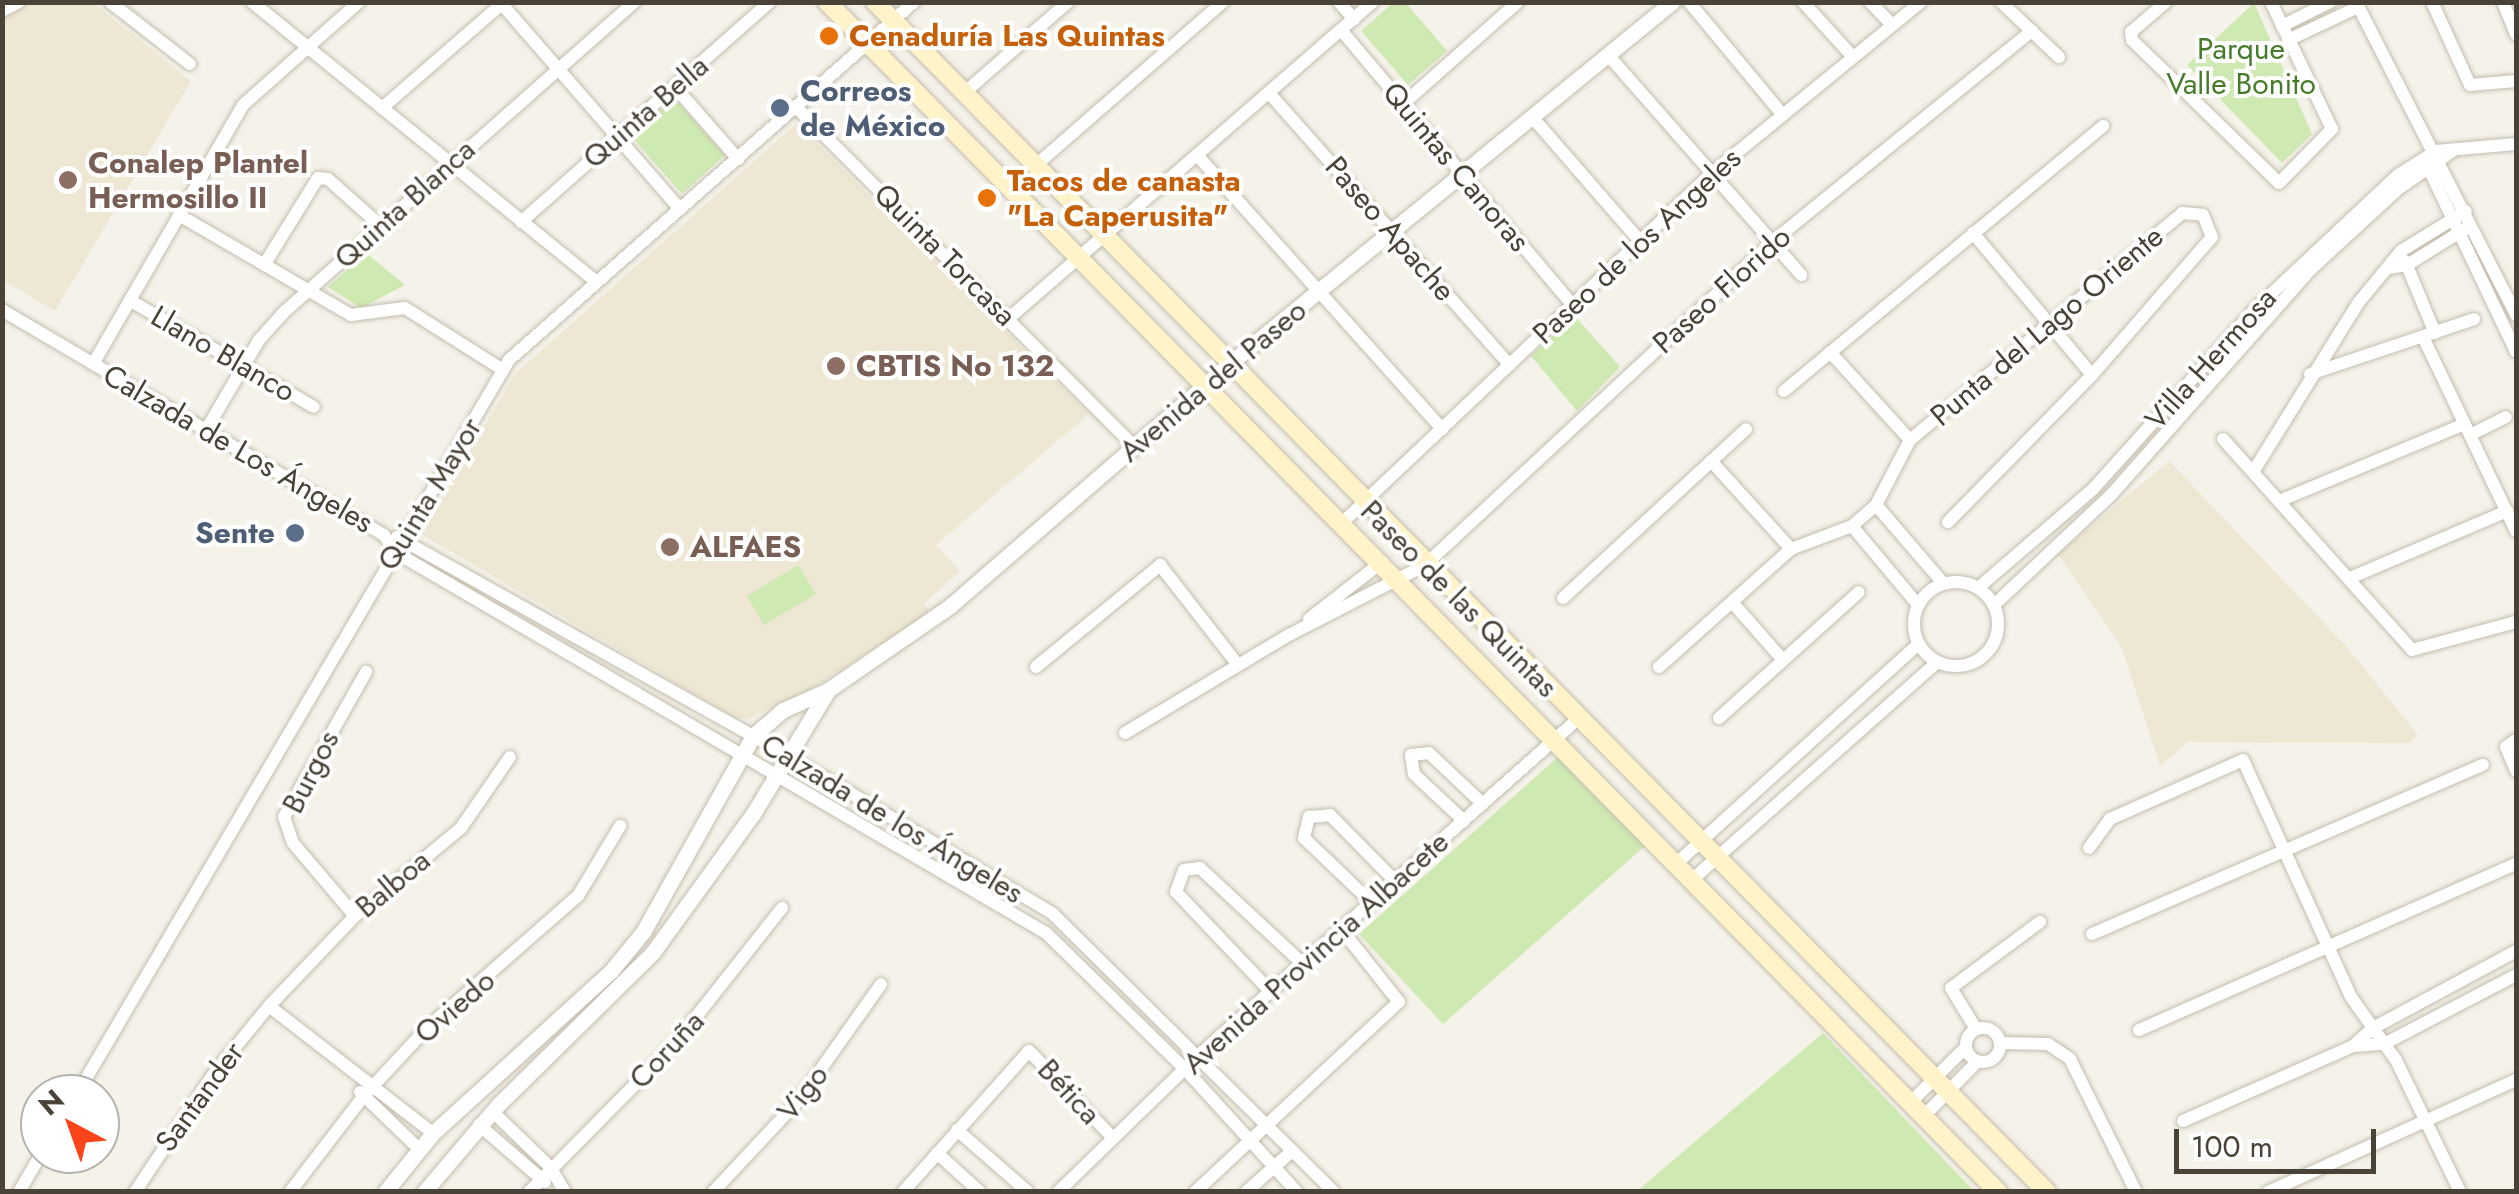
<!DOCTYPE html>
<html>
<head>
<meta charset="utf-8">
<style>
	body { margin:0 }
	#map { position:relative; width:2519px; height:1194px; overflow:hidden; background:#f5f2e9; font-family:Jost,sans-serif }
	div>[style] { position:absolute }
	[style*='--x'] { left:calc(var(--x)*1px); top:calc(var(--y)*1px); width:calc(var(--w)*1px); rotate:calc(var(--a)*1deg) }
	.education>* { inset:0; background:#eee7d3 }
	.green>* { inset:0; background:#cee9b2 }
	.roads { filter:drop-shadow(0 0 2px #c3bdae) drop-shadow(0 0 2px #c3bdae) }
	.minor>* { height:12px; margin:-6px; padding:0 6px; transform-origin:6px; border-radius:6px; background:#fff }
	.minor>.ring { margin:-6px; padding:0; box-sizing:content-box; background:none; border:12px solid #fff; border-radius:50% }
	.tertiary>* { height:15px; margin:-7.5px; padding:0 7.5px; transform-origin:7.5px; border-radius:7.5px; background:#fff }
	.secondary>* { height:18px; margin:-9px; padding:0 9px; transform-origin:9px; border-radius:9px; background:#fff4c9 }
	.dots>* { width:28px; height:28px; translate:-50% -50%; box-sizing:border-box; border:5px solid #fff; border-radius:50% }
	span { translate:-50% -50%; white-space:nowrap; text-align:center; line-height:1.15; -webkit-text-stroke:8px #fff; paint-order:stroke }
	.food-label { font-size:30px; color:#c56008; font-weight:700 }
	.left { translate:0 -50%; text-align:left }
	.park-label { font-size:30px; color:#457b29 }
	.service-label { font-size:30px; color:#4e5e75; font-weight:700 }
	.right { translate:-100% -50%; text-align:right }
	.street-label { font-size:30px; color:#484237 }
	.education-label { font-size:30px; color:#785e54; font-weight:700 }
	.frame { position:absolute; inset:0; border:5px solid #484237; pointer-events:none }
	.north { position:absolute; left:20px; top:1074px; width:100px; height:100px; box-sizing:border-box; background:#fff; border:2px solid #b6b3af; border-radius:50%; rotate:319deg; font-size:28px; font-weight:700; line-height:40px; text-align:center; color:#484237 }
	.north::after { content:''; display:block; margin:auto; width:35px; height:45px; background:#fb441a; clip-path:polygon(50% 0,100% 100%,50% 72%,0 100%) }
	.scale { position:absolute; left:2174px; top:1129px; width:202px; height:45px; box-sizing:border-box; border:5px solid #484237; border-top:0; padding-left:12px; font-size:30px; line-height:35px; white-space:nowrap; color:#484237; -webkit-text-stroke:8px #fff; paint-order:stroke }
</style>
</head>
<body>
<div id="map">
	<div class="education">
		<div style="clip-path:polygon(3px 3px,93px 3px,191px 81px,55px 311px,3px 280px)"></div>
		<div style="clip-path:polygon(797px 123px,1089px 414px,936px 545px,960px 571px,924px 604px,930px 612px,815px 687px,748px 719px,732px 716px,421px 534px,515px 374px)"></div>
		<div style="clip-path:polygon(2169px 461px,2346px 646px,2418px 735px,2409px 743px,2188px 742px,2160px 766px,2122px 648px,2058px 554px)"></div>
	</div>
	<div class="green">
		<div style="clip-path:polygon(1394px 2px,1406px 3px,1447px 51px,1408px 85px,1361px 31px)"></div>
		<div style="clip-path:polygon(2254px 3px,2312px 134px,2282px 163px,2187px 65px)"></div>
		<div style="clip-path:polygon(674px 98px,725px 155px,682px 194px,631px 136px)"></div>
		<div style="clip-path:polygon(366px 253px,405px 285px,361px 308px,328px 287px)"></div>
		<div style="clip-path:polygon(1574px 315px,1620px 367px,1577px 411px,1531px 356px)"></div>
		<div style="clip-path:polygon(798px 565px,816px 594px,764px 625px,747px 596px)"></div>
		<div style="clip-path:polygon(1559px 756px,1645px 846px,1443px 1024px,1359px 934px)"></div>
		<div style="clip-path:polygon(1823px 1033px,1974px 1191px,1637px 1191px)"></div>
	</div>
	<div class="roads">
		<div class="minor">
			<div style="--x:110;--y:2;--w:101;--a:37.8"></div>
			<div style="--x:252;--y:2;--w:444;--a:39.1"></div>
			<div style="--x:500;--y:2;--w:274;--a:49"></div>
			<div style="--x:1339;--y:2;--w:23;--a:49"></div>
			<div style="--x:1689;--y:2;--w:146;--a:50.3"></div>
			<div style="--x:1803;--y:2;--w:73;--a:47.8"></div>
			<div style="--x:1870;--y:2;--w:32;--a:46"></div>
			<div style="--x:2001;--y:2;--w:80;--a:43.5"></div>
			<div style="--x:2166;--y:2;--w:46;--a:139.4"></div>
			<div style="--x:2131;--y:32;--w:8;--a:83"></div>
			<div style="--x:2132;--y:40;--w:205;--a:44.2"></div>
			<div style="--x:2279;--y:183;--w:76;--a:-45.5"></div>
			<div style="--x:2332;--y:129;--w:141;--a:-115.7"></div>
			<div style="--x:2356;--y:2;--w:352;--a:62.9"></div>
			<div style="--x:2432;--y:2;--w:91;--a:65.4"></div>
			<div style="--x:2470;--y:85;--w:46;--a:-5"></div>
			<div style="--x:2503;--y:2;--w:35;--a:68"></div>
			<div style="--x:2;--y:11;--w:19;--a:-28"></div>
			<div style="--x:2282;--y:26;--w:54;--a:-26.6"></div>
			<div style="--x:1341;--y:30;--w:358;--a:49.9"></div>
			<div style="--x:2288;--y:40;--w:77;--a:-25.2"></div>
			<div style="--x:1608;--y:55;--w:293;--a:48.7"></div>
			<div style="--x:675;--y:87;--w:96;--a:48.8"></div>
			<div style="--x:964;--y:93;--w:138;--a:-41.2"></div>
			<div style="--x:1269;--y:93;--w:363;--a:48.5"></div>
			<div style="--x:1403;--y:104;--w:154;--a:-41.6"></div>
			<div style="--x:796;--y:107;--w:480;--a:45.1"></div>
			<div style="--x:382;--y:108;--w:162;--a:-41"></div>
			<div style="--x:1533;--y:118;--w:162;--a:49"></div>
			<div style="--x:1197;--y:155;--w:368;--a:48.2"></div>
			<div style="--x:2426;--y:163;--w:209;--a:64.5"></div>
			<div style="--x:1035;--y:166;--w:249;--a:-41.1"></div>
			<div style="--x:179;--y:215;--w:199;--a:30.2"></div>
			<div style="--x:351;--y:315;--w:54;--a:-7.4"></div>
			<div style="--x:405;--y:308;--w:116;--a:32.3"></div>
			<div style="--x:521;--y:222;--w:332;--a:-41.5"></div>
			<div style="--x:1973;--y:233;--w:185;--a:50"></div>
			<div style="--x:2405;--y:261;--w:78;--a:67.4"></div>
			<div style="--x:264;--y:265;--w:102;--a:-58.2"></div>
			<div style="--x:318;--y:178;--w:10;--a:6"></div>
			<div style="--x:328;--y:179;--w:71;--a:41.6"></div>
			<div style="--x:2388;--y:268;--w:19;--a:-9"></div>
			<div style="--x:2407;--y:265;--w:68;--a:-31.8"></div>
			<div style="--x:131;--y:301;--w:211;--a:30.1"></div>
			<div style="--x:2;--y:310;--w:443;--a:30.5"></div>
			<div style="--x:384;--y:535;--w:20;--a:57"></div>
			<div style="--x:395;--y:552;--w:754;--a:30.34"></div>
			<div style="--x:1046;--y:933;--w:194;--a:44.4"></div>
			<div style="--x:1185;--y:1069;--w:166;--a:47.7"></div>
			<div style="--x:1008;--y:319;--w:483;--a:-41"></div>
			<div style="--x:2423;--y:337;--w:215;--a:64.4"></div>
			<div style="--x:1830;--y:352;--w:119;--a:47.7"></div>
			<div style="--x:93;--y:364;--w:299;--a:-59.9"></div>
			<div style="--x:243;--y:105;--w:155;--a:-41.6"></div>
			<div style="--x:2310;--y:374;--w:173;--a:-18.5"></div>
			<div style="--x:1784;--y:391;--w:415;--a:-39.7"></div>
			<div style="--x:206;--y:430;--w:104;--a:-59.5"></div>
			<div style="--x:259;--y:340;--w:36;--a:-48"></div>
			<div style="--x:283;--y:313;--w:470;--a:-41.5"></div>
			<div style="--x:2470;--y:435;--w:40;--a:-26.6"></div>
			<div style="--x:2223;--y:439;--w:283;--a:48.1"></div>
			<div style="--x:2412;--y:650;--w:108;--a:-15.1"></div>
			<div style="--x:1711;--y:461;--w:119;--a:47.7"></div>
			<div style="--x:2253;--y:472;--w:200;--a:-58.1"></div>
			<div style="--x:2359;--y:302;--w:66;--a:-50.5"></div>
			<div style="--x:2401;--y:251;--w:76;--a:-31.6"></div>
			<div style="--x:2279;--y:501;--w:201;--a:-22.5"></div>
			<div style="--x:1876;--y:505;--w:103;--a:49.3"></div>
			<div style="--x:1343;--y:522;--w:508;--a:-43.4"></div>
			<div style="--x:1712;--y:173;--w:270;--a:-39.3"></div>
			<div style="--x:1852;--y:526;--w:103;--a:50.1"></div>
			<div style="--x:397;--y:537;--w:450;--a:29.2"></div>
			<div style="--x:790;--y:757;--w:306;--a:30.8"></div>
			<div style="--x:1053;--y:914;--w:395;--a:44.7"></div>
			<div style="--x:2350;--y:578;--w:171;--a:-23.1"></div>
			<div class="ring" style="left:1914px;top:582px;width:72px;height:72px"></div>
			<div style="--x:1978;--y:588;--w:152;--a:-40.7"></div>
			<div style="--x:2093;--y:489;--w:239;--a:-48"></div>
			<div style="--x:2253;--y:311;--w:199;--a:-43.2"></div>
			<div style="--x:2398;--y:175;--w:45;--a:-32.3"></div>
			<div style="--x:2436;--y:151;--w:80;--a:-5"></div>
			<div style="--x:1563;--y:598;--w:249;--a:-42.7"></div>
			<div style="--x:1732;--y:602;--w:77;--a:48.7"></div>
			<div style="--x:1994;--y:605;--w:162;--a:-43.2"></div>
			<div style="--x:2112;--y:494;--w:299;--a:-48.5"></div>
			<div style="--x:2310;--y:270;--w:120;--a:-42.6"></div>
			<div style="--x:2398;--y:189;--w:68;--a:-34.9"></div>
			<div style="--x:1309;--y:619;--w:93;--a:-38"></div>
			<div style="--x:1036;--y:667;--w:161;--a:-39.4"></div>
			<div style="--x:1160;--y:565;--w:127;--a:52"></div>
			<div style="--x:1659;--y:667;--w:177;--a:-41.8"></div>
			<div style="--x:1791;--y:549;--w:65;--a:-20.7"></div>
			<div style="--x:1852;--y:526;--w:32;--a:-41"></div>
			<div style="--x:1876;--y:505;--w:73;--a:-62.4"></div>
			<div style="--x:1910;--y:440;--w:354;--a:-39.8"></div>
			<div style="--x:2182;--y:213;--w:21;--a:5"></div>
			<div style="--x:2203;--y:215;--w:24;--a:68"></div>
			<div style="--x:2212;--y:237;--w:183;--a:131"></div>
			<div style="--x:2092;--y:375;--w:206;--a:134.4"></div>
			<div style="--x:1719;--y:718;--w:188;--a:-42"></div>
			<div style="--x:1125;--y:733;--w:191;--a:-30.9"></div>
			<div style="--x:1289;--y:635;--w:153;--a:-27.2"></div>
			<div style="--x:1425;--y:565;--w:474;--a:-42.9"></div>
			<div style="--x:1772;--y:242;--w:335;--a:-39.1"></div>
			<div style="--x:2516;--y:740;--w:12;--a:145"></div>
			<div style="--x:2506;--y:747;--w:26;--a:67"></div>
			<div style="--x:1464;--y:821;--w:69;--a:-136.8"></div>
			<div style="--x:1414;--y:774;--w:19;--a:-99"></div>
			<div style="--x:1411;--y:755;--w:18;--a:-6"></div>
			<div style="--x:1429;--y:753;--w:74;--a:43.4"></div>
			<div style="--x:2089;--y:848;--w:36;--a:-54"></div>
			<div style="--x:2110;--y:819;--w:145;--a:-23.9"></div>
			<div style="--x:2243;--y:760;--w:260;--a:65.5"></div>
			<div style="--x:2351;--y:997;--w:77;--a:54.5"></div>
			<div style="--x:2396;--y:1060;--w:147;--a:64.1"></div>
			<div style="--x:1678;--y:862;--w:324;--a:-42.2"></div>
			<div style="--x:1694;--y:878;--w:325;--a:-41.6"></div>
			<div style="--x:1372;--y:903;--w:94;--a:-136.3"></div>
			<div style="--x:1304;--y:838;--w:22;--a:-77"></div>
			<div style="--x:1309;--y:817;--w:21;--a:-5"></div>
			<div style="--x:1330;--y:815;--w:94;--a:45.4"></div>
			<div style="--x:355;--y:916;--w:96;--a:-130.3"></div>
			<div style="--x:293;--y:843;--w:28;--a:-109"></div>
			<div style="--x:284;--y:817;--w:167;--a:-60.5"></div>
			<div style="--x:2092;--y:934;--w:426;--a:-23.4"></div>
			<div style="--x:1271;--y:992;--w:138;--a:-133.5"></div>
			<div style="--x:1176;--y:892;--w:23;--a:-70"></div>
			<div style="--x:1184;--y:870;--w:16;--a:-7"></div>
			<div style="--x:1200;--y:868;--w:141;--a:43"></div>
			<div style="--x:269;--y:1006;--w:207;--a:37.8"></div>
			<div class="ring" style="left:1966px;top:1028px;width:22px;height:22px"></div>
			<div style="--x:1976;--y:1029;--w:48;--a:-121.4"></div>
			<div style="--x:1951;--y:988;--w:111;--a:-36.6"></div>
			<div style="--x:2139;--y:1030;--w:412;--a:-23.8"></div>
			<div style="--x:2000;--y:1043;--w:48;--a:1.2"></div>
			<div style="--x:2048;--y:1044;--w:27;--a:34"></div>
			<div style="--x:2070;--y:1059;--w:148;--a:63.6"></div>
			<div style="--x:2353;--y:1046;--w:31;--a:-4"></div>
			<div style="--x:2384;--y:1044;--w:149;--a:-27.6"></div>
			<div style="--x:360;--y:1092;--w:82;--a:44"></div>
			<div style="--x:77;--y:1094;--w:852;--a:-59.52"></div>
			<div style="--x:509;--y:360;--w:541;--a:-41.48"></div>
			<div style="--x:1911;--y:1102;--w:76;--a:-45"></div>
			<div style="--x:492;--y:1111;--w:81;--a:44"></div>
			<div style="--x:550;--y:1167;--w:29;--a:59"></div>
			<div style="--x:1924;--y:1116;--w:76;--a:-45.5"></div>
			<div style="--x:2183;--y:1121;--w:186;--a:-23.8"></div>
			<div style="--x:2353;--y:1046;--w:27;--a:-42"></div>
			<div style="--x:2373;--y:1028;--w:162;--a:-28.3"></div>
			<div style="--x:479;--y:1125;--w:87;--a:40.8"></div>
			<div style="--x:957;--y:1130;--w:94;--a:41.1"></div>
			<div style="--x:937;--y:1153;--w:58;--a:42.2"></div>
			<div style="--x:19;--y:1192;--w:44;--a:-59.9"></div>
			<div style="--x:135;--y:1192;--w:144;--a:-56.3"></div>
			<div style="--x:215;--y:1072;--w:85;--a:-50.7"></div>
			<div style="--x:269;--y:1006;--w:124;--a:-46.3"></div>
			<div style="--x:355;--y:916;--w:138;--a:-39.7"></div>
			<div style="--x:461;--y:828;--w:86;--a:-55.4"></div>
			<div style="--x:290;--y:1192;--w:118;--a:-52.5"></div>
			<div style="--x:362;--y:1098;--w:96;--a:-47.1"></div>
			<div style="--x:427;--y:1028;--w:201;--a:-41.2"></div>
			<div style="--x:578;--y:896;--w:82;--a:-59"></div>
			<div style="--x:529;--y:1192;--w:205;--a:-45.4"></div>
			<div style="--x:673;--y:1046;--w:176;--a:-51.7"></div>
			<div style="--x:713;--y:1192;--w:126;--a:-46.9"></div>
			<div style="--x:799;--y:1100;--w:142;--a:-54.7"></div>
			<div style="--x:903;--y:1192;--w:189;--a:-48.2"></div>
			<div style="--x:1029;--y:1051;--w:118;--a:46"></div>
			<div style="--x:1058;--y:1192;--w:198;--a:-44.2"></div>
			<div style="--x:1200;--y:1054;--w:505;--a:-41.55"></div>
			<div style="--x:1195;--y:1192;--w:279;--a:-43"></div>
			<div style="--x:1399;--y:1002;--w:92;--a:-128.4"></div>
			<div style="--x:1246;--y:1192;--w:62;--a:-41.7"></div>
			<div style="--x:2268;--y:1192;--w:272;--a:-24.3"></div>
		</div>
		<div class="tertiary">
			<div style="--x:385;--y:1192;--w:76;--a:-50.9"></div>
			<div style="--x:433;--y:1133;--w:241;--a:-42.3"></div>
			<div style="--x:611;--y:971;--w:50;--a:-50.6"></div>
			<div style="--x:643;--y:932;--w:225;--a:-60.7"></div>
			<div style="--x:753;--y:736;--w:40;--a:-41"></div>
			<div style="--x:783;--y:710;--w:49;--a:-24"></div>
			<div style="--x:424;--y:1192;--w:116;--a:-49.6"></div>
			<div style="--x:499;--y:1104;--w:216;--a:-44.6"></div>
			<div style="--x:653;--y:952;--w:170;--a:-54.1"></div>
			<div style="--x:753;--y:814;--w:145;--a:-58.8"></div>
			<div style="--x:828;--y:690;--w:148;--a:-34.5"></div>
			<div style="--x:950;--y:606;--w:369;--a:-40.9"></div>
			<div style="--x:1229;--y:364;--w:572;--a:-39.25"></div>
		</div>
		<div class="secondary">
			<div style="--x:827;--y:2;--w:1670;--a:45.46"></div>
			<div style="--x:875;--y:2;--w:1670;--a:45.44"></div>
		</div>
	</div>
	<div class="dots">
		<div style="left:829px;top:36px;background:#e8710a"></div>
		<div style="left:780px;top:108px;background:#5c6f8a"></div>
		<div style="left:68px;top:180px;background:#8d6e63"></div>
		<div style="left:987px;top:198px;background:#e8710a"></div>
		<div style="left:836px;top:366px;background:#8d6e63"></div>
		<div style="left:295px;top:533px;background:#5c6f8a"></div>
		<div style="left:670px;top:547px;background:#8d6e63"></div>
	</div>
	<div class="food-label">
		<span class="left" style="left:849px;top:36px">Cenaduría Las Quintas</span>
		<span class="left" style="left:1007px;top:198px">Tacos de canasta<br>"La Caperusita"</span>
	</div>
	<div class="park-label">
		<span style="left:2241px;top:66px">Parque<br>Valle Bonito</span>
	</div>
	<div class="service-label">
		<span class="left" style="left:800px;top:108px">Correos<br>de México</span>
		<span class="right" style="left:275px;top:533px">Sente</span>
	</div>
	<div class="street-label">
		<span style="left:646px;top:112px;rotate:-41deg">Quinta Bella</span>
		<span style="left:1456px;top:167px;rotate:50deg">Quintas Canoras</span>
		<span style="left:405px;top:204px;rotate:-42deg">Quinta Blanca</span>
		<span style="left:1390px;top:229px;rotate:49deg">Paseo Apache</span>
		<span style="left:1637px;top:246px;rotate:-43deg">Paseo de los Angeles</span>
		<span style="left:945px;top:255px;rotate:45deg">Quinta Torcasa</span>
		<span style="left:1722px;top:290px;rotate:-42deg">Paseo Florido</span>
		<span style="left:2047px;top:326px;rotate:-40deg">Punta del Lago Oriente</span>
		<span style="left:223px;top:354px;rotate:30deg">Llano Blanco</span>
		<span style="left:2211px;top:359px;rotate:-48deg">Villa Hermosa</span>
		<span style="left:1213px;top:381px;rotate:-40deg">Avenida del Paseo</span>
		<span style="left:238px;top:449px;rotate:30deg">Calzada de Los Ángeles</span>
		<span style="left:430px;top:494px;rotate:-59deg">Quinta Mayor</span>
		<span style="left:1459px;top:599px;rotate:45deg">Paseo de las Quintas</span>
		<span style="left:311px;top:772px;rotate:-63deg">Burgos</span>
		<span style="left:892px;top:819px;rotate:31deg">Calzada de los Ángeles</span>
		<span style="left:393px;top:884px;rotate:-40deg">Balboa</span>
		<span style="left:1316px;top:953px;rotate:-42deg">Avenida Provincia Albacete</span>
		<span style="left:455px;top:1007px;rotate:-41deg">Oviedo</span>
		<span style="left:667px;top:1050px;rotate:-47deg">Coruña</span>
		<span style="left:1069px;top:1092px;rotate:47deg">Bética</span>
		<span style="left:803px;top:1093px;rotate:-52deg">Vigo</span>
		<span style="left:200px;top:1097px;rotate:-54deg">Santander</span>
	</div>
	<div class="education-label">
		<span class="left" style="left:88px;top:180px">Conalep Plantel<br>Hermosillo II</span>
		<span class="left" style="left:856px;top:366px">CBTIS No 132</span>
		<span class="left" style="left:690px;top:547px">ALFAES</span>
	</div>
	<div class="frame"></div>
	<div class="north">N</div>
	<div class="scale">100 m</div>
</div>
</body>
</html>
